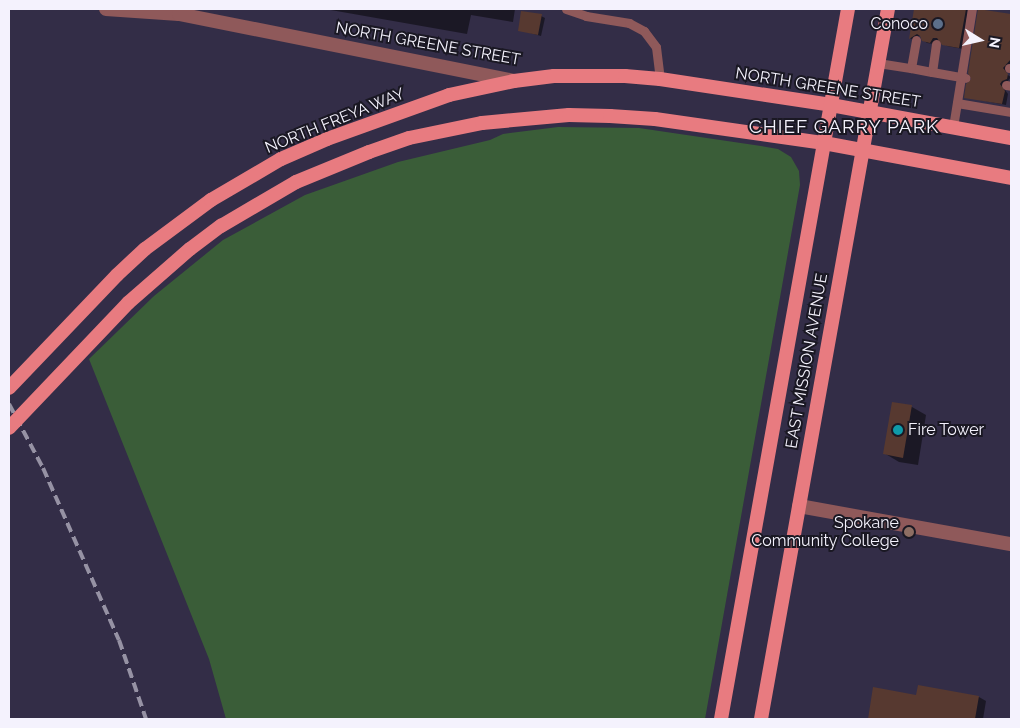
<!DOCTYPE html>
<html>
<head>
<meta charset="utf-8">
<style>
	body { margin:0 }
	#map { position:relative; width:1020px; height:728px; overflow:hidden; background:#332d47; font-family:Raleway,sans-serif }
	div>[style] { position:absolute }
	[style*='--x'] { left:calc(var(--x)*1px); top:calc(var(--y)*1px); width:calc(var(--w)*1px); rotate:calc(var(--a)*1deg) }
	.green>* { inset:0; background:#3a5d38 }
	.shadow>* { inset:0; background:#0007 }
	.building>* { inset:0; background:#573930 }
	.service>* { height:9px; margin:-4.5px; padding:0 4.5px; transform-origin:4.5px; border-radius:4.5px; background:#8f595a }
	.minor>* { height:14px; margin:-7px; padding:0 7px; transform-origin:7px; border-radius:7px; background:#8f595a }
	.primary>* { height:14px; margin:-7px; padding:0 7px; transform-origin:7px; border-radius:7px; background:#e87b80 }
	.rail>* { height:4px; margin-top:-2px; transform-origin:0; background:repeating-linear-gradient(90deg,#9692a4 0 10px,transparent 0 15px) }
	.primary-bridge>* { height:14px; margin:-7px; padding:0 7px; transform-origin:7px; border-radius:7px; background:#e87b80 }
	.dots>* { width:14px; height:14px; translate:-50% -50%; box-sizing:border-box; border:2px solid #1a1823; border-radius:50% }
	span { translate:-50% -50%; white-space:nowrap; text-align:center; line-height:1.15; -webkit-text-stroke:4px #1a1823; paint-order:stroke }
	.poi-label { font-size:16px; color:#f4f2fd }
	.right { translate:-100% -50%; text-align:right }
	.left { translate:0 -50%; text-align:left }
	.street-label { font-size:16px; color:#f4f2fd }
	.quarter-label { font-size:19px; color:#f4f2fd; letter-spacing:1px }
	.frame { position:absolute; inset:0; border:10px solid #f4f2fd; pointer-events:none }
	.north { position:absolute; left:955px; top:15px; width:50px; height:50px; -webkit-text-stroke:4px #1a1823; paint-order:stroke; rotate:100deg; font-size:14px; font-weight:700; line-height:20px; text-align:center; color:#f4f2fd }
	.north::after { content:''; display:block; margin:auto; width:18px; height:22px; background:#f4f2fd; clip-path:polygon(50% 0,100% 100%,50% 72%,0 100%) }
</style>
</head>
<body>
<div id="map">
	<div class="green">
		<div style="clip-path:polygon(558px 127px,639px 128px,761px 146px,778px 149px,791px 157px,799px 171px,800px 185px,705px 719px,226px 719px,209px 659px,89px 359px,154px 296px,223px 240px,305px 195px,398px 162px,490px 140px,503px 134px)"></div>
	</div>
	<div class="shadow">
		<div style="clip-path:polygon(325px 9px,515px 9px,513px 22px,471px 15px,467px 34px)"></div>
		<div style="clip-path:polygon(915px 9px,968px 9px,963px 49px,947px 46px,940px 39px,934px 44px,927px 43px,923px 40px,921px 35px,913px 40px,910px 38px)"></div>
		<div style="clip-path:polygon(979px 10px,1011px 16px,1011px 65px,1006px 67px,1006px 74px,1011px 77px,1003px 87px,1008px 94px,1006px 105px,965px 97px,973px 79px)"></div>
		<div style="clip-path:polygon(541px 16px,545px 18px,541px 36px,519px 30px)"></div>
		<div style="clip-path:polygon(893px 403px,912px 407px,926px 415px,918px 465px,899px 462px,884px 453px)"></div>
		<div style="clip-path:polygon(874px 689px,917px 697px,979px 697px,986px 701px,983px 719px,869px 719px)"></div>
	</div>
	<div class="building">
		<div style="clip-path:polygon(914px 9px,966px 9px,959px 48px,942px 45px,937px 38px,933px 38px,930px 43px,922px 41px,920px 36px,917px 34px,909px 39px)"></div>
		<div style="clip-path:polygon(978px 9px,1011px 14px,1011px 59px,1003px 68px,1008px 74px,1007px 79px,1002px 81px,1000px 84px,1005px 91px,1002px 104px,964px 98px,966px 84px,971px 79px,968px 73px)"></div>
		<div style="clip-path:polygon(521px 11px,542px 14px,538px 35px,518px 31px)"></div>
		<div style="clip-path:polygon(892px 402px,912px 405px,903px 458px,883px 454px)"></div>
		<div style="clip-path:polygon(918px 685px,979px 696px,975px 719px,868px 719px,873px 687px,916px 695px)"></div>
	</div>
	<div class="service">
		<div style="--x:566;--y:9;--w:21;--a:19"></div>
		<div style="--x:586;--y:16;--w:44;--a:9.2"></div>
		<div style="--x:629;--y:23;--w:17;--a:28"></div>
		<div style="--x:644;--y:31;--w:20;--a:53"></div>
		<div style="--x:656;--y:47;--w:32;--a:83"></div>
		<div style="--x:916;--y:40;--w:28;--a:100"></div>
		<div style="--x:911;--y:68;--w:21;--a:11"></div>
		<div style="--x:936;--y:44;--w:28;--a:98"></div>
		<div style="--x:932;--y:72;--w:34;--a:10"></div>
		<div style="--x:878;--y:63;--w:33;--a:9"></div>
		<div style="--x:1009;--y:68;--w:2;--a:0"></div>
		<div style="--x:1006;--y:85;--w:5;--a:11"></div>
		<div style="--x:957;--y:103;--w:55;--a:9.5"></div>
		<div style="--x:953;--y:127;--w:120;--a:-80.9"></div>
	</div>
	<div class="minor">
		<div style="--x:106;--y:9;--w:73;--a:3.9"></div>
		<div style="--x:179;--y:14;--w:342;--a:11.3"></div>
		<div style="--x:799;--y:506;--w:215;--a:10.2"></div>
	</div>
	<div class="primary">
		<div style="--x:369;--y:152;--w:42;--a:-19.3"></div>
		<div style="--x:409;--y:138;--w:75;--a:-11.6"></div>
		<div style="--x:482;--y:123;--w:87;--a:-5.3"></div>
		<div style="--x:569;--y:115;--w:41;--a:1.4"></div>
		<div style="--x:610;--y:116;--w:45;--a:3.8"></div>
		<div style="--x:655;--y:119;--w:171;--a:8.1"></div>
		<div style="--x:824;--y:143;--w:190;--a:10.6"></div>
		<div style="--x:9;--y:388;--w:156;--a:-46.3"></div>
		<div style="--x:117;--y:275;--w:38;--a:-43"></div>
		<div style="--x:145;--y:249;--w:82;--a:-36.6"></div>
		<div style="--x:211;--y:200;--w:81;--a:-30.4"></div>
		<div style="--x:281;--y:159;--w:50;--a:-23.5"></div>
		<div style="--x:327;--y:139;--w:130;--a:-19.8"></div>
		<div style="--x:449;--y:95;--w:66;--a:-12.2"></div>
		<div style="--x:514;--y:81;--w:40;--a:-7.1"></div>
		<div style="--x:554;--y:76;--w:71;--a:0"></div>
		<div style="--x:625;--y:76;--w:35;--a:5"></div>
		<div style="--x:660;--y:79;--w:173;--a:8.6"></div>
		<div style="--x:831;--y:105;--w:183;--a:10.4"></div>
		<div style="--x:721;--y:719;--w:721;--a:-79.86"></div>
		<div style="--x:761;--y:719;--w:721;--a:-79.86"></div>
	</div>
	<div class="rail">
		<div style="--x:9;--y:404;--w:72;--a:62"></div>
		<div style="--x:43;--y:468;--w:188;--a:66.2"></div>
		<div style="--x:119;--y:640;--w:83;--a:71.1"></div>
	</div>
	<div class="primary-bridge">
		<div style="--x:9;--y:428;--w:173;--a:-46.4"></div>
		<div style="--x:128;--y:303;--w:82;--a:-41.1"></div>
		<div style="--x:190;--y:249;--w:39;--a:-37"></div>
		<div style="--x:221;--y:226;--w:87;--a:-30.4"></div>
		<div style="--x:296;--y:182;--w:79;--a:-22.3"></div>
	</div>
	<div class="dots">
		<div style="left:938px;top:24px;background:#5c6f8a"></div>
		<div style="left:898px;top:430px;background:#0f9aa8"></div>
		<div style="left:909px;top:532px;background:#8d6e63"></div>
	</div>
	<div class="poi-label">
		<span class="right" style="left:928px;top:24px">Conoco</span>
		<span class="left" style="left:908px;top:430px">Fire Tower</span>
		<span class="right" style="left:899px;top:532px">Spokane<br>Community College</span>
	</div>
	<div class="street-label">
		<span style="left:428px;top:44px;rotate:10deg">NORTH GREENE STREET</span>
		<span style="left:828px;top:88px;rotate:9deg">NORTH GREENE STREET</span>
		<span style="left:335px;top:121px;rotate:-22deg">NORTH FREYA WAY</span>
		<span style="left:807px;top:361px;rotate:-80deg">EAST MISSION AVENUE</span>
	</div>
	<div class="quarter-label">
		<span style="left:844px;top:127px">CHIEF GARRY PARK</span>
	</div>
	<div class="frame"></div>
	<div class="north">N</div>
</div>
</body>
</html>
